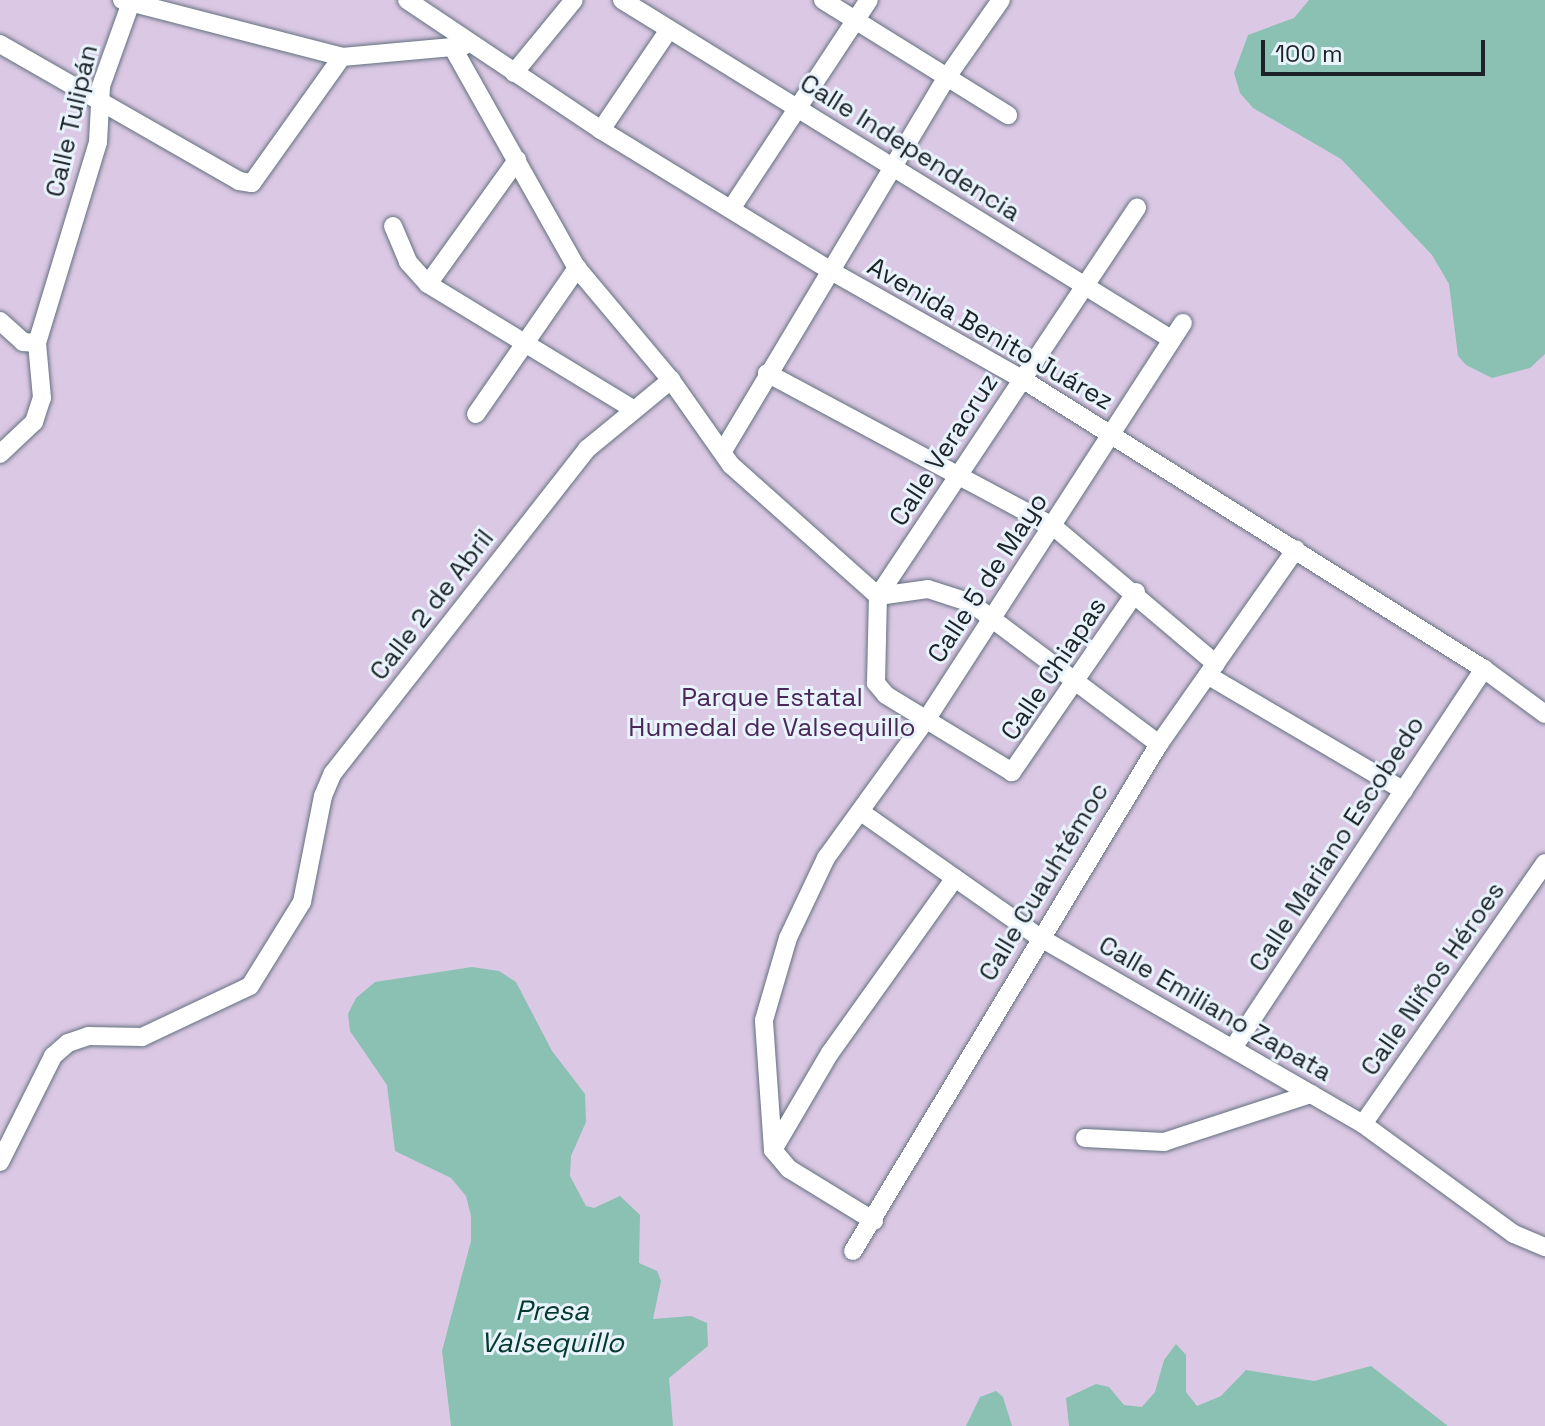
<!DOCTYPE html>
<html>
<head>
<meta charset="utf-8">
<style>
	body { margin:0 }
	#map { position:relative; width:1545px; height:1426px; overflow:hidden; background:#d5e6f6; font-family:"Space Grotesk",sans-serif }
	div>[style] { position:absolute }
	[style*='--x'] { left:calc(var(--x)*1px); top:calc(var(--y)*1px); width:calc(var(--w)*1px); rotate:calc(var(--a)*1deg) }
	.green>* { inset:0; background:#dbc8e4 }
	.water>* { inset:0; background:#8bc1b2 }
	.roads { filter:drop-shadow(0 0 2px #62717f) drop-shadow(0 0 2px #62717f) }
	.minor>* { height:18px; margin:-9px; padding:0 9px; transform-origin:9px; border-radius:9px; background:#fff }
	span { translate:-50% -50%; white-space:nowrap; text-align:center; line-height:1.15; -webkit-text-stroke:6px #e8f3fc; paint-order:stroke }
	.street-label { font-size:26px; color:#1c2228 }
	.park-label { font-size:26px; color:#492758 }
	.water-label { font-size:28px; color:#05392f; font-style:italic }
	.scale { position:absolute; left:1261px; top:40px; width:224px; height:36px; box-sizing:border-box; border:4px solid #1c2228; border-top:0; padding-left:10px; font-size:24px; line-height:28px; white-space:nowrap; color:#1c2228; -webkit-text-stroke:6px #e8f3fc; paint-order:stroke }
</style>
</head>
<body>
<div id="map">
	<div class="green">
		<div style="clip-path:polygon(0 0,1545px 0,1545px 1426px,0 1426px)"></div>
	</div>
	<div class="water">
		<div style="clip-path:polygon(1309px 0,1545px 0,1545px 354px,1530px 368px,1492px 378px,1466px 365px,1458px 356px,1449px 284px,1432px 255px,1341px 159px,1253px 108px,1240px 93px,1234px 73px,1248px 35px,1294px 18px)"></div>
		<div style="clip-path:polygon(472px 967px,499px 971px,516px 982px,552px 1051px,585px 1094px,586px 1122px,571px 1156px,570px 1176px,586px 1206px,594px 1208px,620px 1196px,640px 1215px,639px 1263px,657px 1271px,661px 1281px,653px 1319px,691px 1316px,707px 1323px,708px 1346px,669px 1378px,673px 1426px,451px 1426px,442px 1351px,471px 1241px,471px 1216px,466px 1196px,451px 1178px,395px 1151px,387px 1085px,350px 1031px,348px 1014px,356px 998px,375px 982px)"></div>
		<div style="clip-path:polygon(1176px 1344px,1186px 1355px,1186px 1392px,1197px 1406px,1221px 1396px,1246px 1370px,1314px 1381px,1371px 1366px,1448px 1426px,1069px 1426px,1066px 1398px,1096px 1384px,1109px 1387px,1124px 1405px,1142px 1407px,1155px 1392px,1164px 1360px)"></div>
		<div style="clip-path:polygon(996px 1391px,1003px 1397px,1012px 1426px,966px 1426px,980px 1397px)"></div>
	</div>
	<div class="roads">
		<div class="minor">
			<div style="--x:122;--y:0;--w:227;--a:14.5"></div>
			<div style="--x:342;--y:57;--w:122;--a:-5.2"></div>
			<div style="--x:407;--y:0;--w:234;--a:33.8"></div>
			<div style="--x:601;--y:130;--w:270;--a:31.5"></div>
			<div style="--x:831;--y:271;--w:219;--a:29.5"></div>
			<div style="--x:1022;--y:379;--w:545;--a:32.12"></div>
			<div style="--x:1484;--y:669;--w:76;--a:36.4"></div>
			<div style="--x:622;--y:0;--w:645;--a:31.69"></div>
			<div style="--x:823;--y:0;--w:218;--a:31.9"></div>
			<div style="--x:0;--y:44;--w:275;--a:29.8"></div>
			<div style="--x:239;--y:181;--w:13;--a:9"></div>
			<div style="--x:252;--y:183;--w:155;--a:-54.5"></div>
			<div style="--x:454;--y:50;--w:250;--a:60.6"></div>
			<div style="--x:577;--y:268;--w:146;--a:50"></div>
			<div style="--x:671;--y:380;--w:104;--a:54.8"></div>
			<div style="--x:731;--y:465;--w:197;--a:41.7"></div>
			<div style="--x:514;--y:73;--w:94;--a:-50.6"></div>
			<div style="--x:601;--y:130;--w:120;--a:-55.9"></div>
			<div style="--x:731;--y:209;--w:250;--a:-56.6"></div>
			<div style="--x:393;--y:226;--w:39;--a:67"></div>
			<div style="--x:408;--y:262;--w:30;--a:48"></div>
			<div style="--x:428;--y:284;--w:238;--a:31.4"></div>
			<div style="--x:428;--y:284;--w:153;--a:-54.3"></div>
			<div style="--x:0;--y:321;--w:31;--a:42"></div>
			<div style="--x:23;--y:342;--w:14;--a:4"></div>
			<div style="--x:767;--y:373;--w:326;--a:28.2"></div>
			<div style="--x:1054;--y:527;--w:212;--a:40.2"></div>
			<div style="--x:476;--y:414;--w:178;--a:-55.3"></div>
			<div style="--x:723;--y:451;--w:436;--a:-59.1"></div>
			<div style="--x:947;--y:77;--w:94;--a:-55"></div>
			<div style="--x:0;--y:454;--w:47;--a:-43.3"></div>
			<div style="--x:34;--y:422;--w:25;--a:-72"></div>
			<div style="--x:42;--y:398;--w:55;--a:-95.2"></div>
			<div style="--x:37;--y:343;--w:210;--a:-73.1"></div>
			<div style="--x:98;--y:142;--w:56;--a:-86.9"></div>
			<div style="--x:101;--y:86;--w:89;--a:-70.3"></div>
			<div style="--x:1136;--y:592;--w:219;--a:124.6"></div>
			<div style="--x:1012;--y:772;--w:148;--a:-148.6"></div>
			<div style="--x:886;--y:695;--w:16;--a:-130"></div>
			<div style="--x:876;--y:683;--w:87;--a:-88.7"></div>
			<div style="--x:878;--y:596;--w:467;--a:-56.3"></div>
			<div style="--x:878;--y:596;--w:50;--a:-8"></div>
			<div style="--x:928;--y:589;--w:45;--a:18"></div>
			<div style="--x:971;--y:603;--w:235;--a:36.9"></div>
			<div style="--x:1209;--y:676;--w:226;--a:30.5"></div>
			<div style="--x:861;--y:812;--w:218;--a:35.1"></div>
			<div style="--x:1039;--y:937;--w:374;--a:30"></div>
			<div style="--x:1363;--y:1124;--w:187;--a:36.1"></div>
			<div style="--x:1514;--y:1234;--w:34;--a:23"></div>
			<div style="--x:1233;--y:1048;--w:455;--a:-56.5"></div>
			<div style="--x:1363;--y:1124;--w:318;--a:-55.1"></div>
			<div style="--x:1085;--y:1138;--w:79;--a:2.9"></div>
			<div style="--x:1164;--y:1142;--w:155;--a:-18.1"></div>
			<div style="--x:773;--y:1150;--w:113;--a:-59.6"></div>
			<div style="--x:830;--y:1053;--w:215;--a:-54.5"></div>
			<div style="--x:0;--y:1162;--w:119;--a:-63.4"></div>
			<div style="--x:53;--y:1056;--w:20;--a:-41"></div>
			<div style="--x:68;--y:1043;--w:21;--a:-19"></div>
			<div style="--x:88;--y:1036;--w:54;--a:1.1"></div>
			<div style="--x:142;--y:1037;--w:119;--a:-25.3"></div>
			<div style="--x:250;--y:986;--w:99;--a:-58.2"></div>
			<div style="--x:302;--y:902;--w:108;--a:-78.8"></div>
			<div style="--x:323;--y:796;--w:25;--a:-67"></div>
			<div style="--x:333;--y:773;--w:412;--a:-51.9"></div>
			<div style="--x:587;--y:449;--w:109;--a:-39.4"></div>
			<div style="--x:874;--y:1221;--w:100;--a:-148.5"></div>
			<div style="--x:789;--y:1169;--w:25;--a:-130"></div>
			<div style="--x:773;--y:1150;--w:130;--a:-94"></div>
			<div style="--x:764;--y:1020;--w:85;--a:-73.7"></div>
			<div style="--x:788;--y:938;--w:89;--a:-64.6"></div>
			<div style="--x:826;--y:858;--w:170;--a:-54.1"></div>
			<div style="--x:926;--y:720;--w:473;--a:-57.1"></div>
			<div style="--x:853;--y:1251;--w:592;--a:-58.89"></div>
			<div style="--x:1159;--y:744;--w:238;--a:-54.9"></div>
		</div>
	</div>
	<div class="street-label">
		<span style="left:72px;top:121px;rotate:-77deg">Calle Tulipán</span>
		<span style="left:910px;top:148px;rotate:32deg">Calle Independencia</span>
		<span style="left:990px;top:334px;rotate:30deg">Avenida Benito Juárez</span>
		<span style="left:944px;top:450px;rotate:-57deg">Calle Veracruz</span>
		<span style="left:988px;top:578px;rotate:-57deg">Calle 5 de Mayo</span>
		<span style="left:432px;top:605px;rotate:-52deg">Calle 2 de Abril</span>
		<span style="left:1054px;top:669px;rotate:-56deg">Calle Chiapas</span>
		<span style="left:1337px;top:844px;rotate:-57deg">Calle Mariano Escobedo</span>
		<span style="left:1044px;top:882px;rotate:-59deg">Calle Cuauhtémoc</span>
		<span style="left:1433px;top:979px;rotate:-55deg">Calle Niños Héroes</span>
		<span style="left:1215px;top:1009px;rotate:30deg">Calle Emiliano Zapata</span>
	</div>
	<div class="park-label">
		<span style="left:772px;top:713px">Parque Estatal<br>Humedal de Valsequillo</span>
	</div>
	<div class="water-label">
		<span style="left:552px;top:1326px">Presa<br>Valsequillo</span>
	</div>
	<div class="scale">100 m</div>
</div>
</body>
</html>
